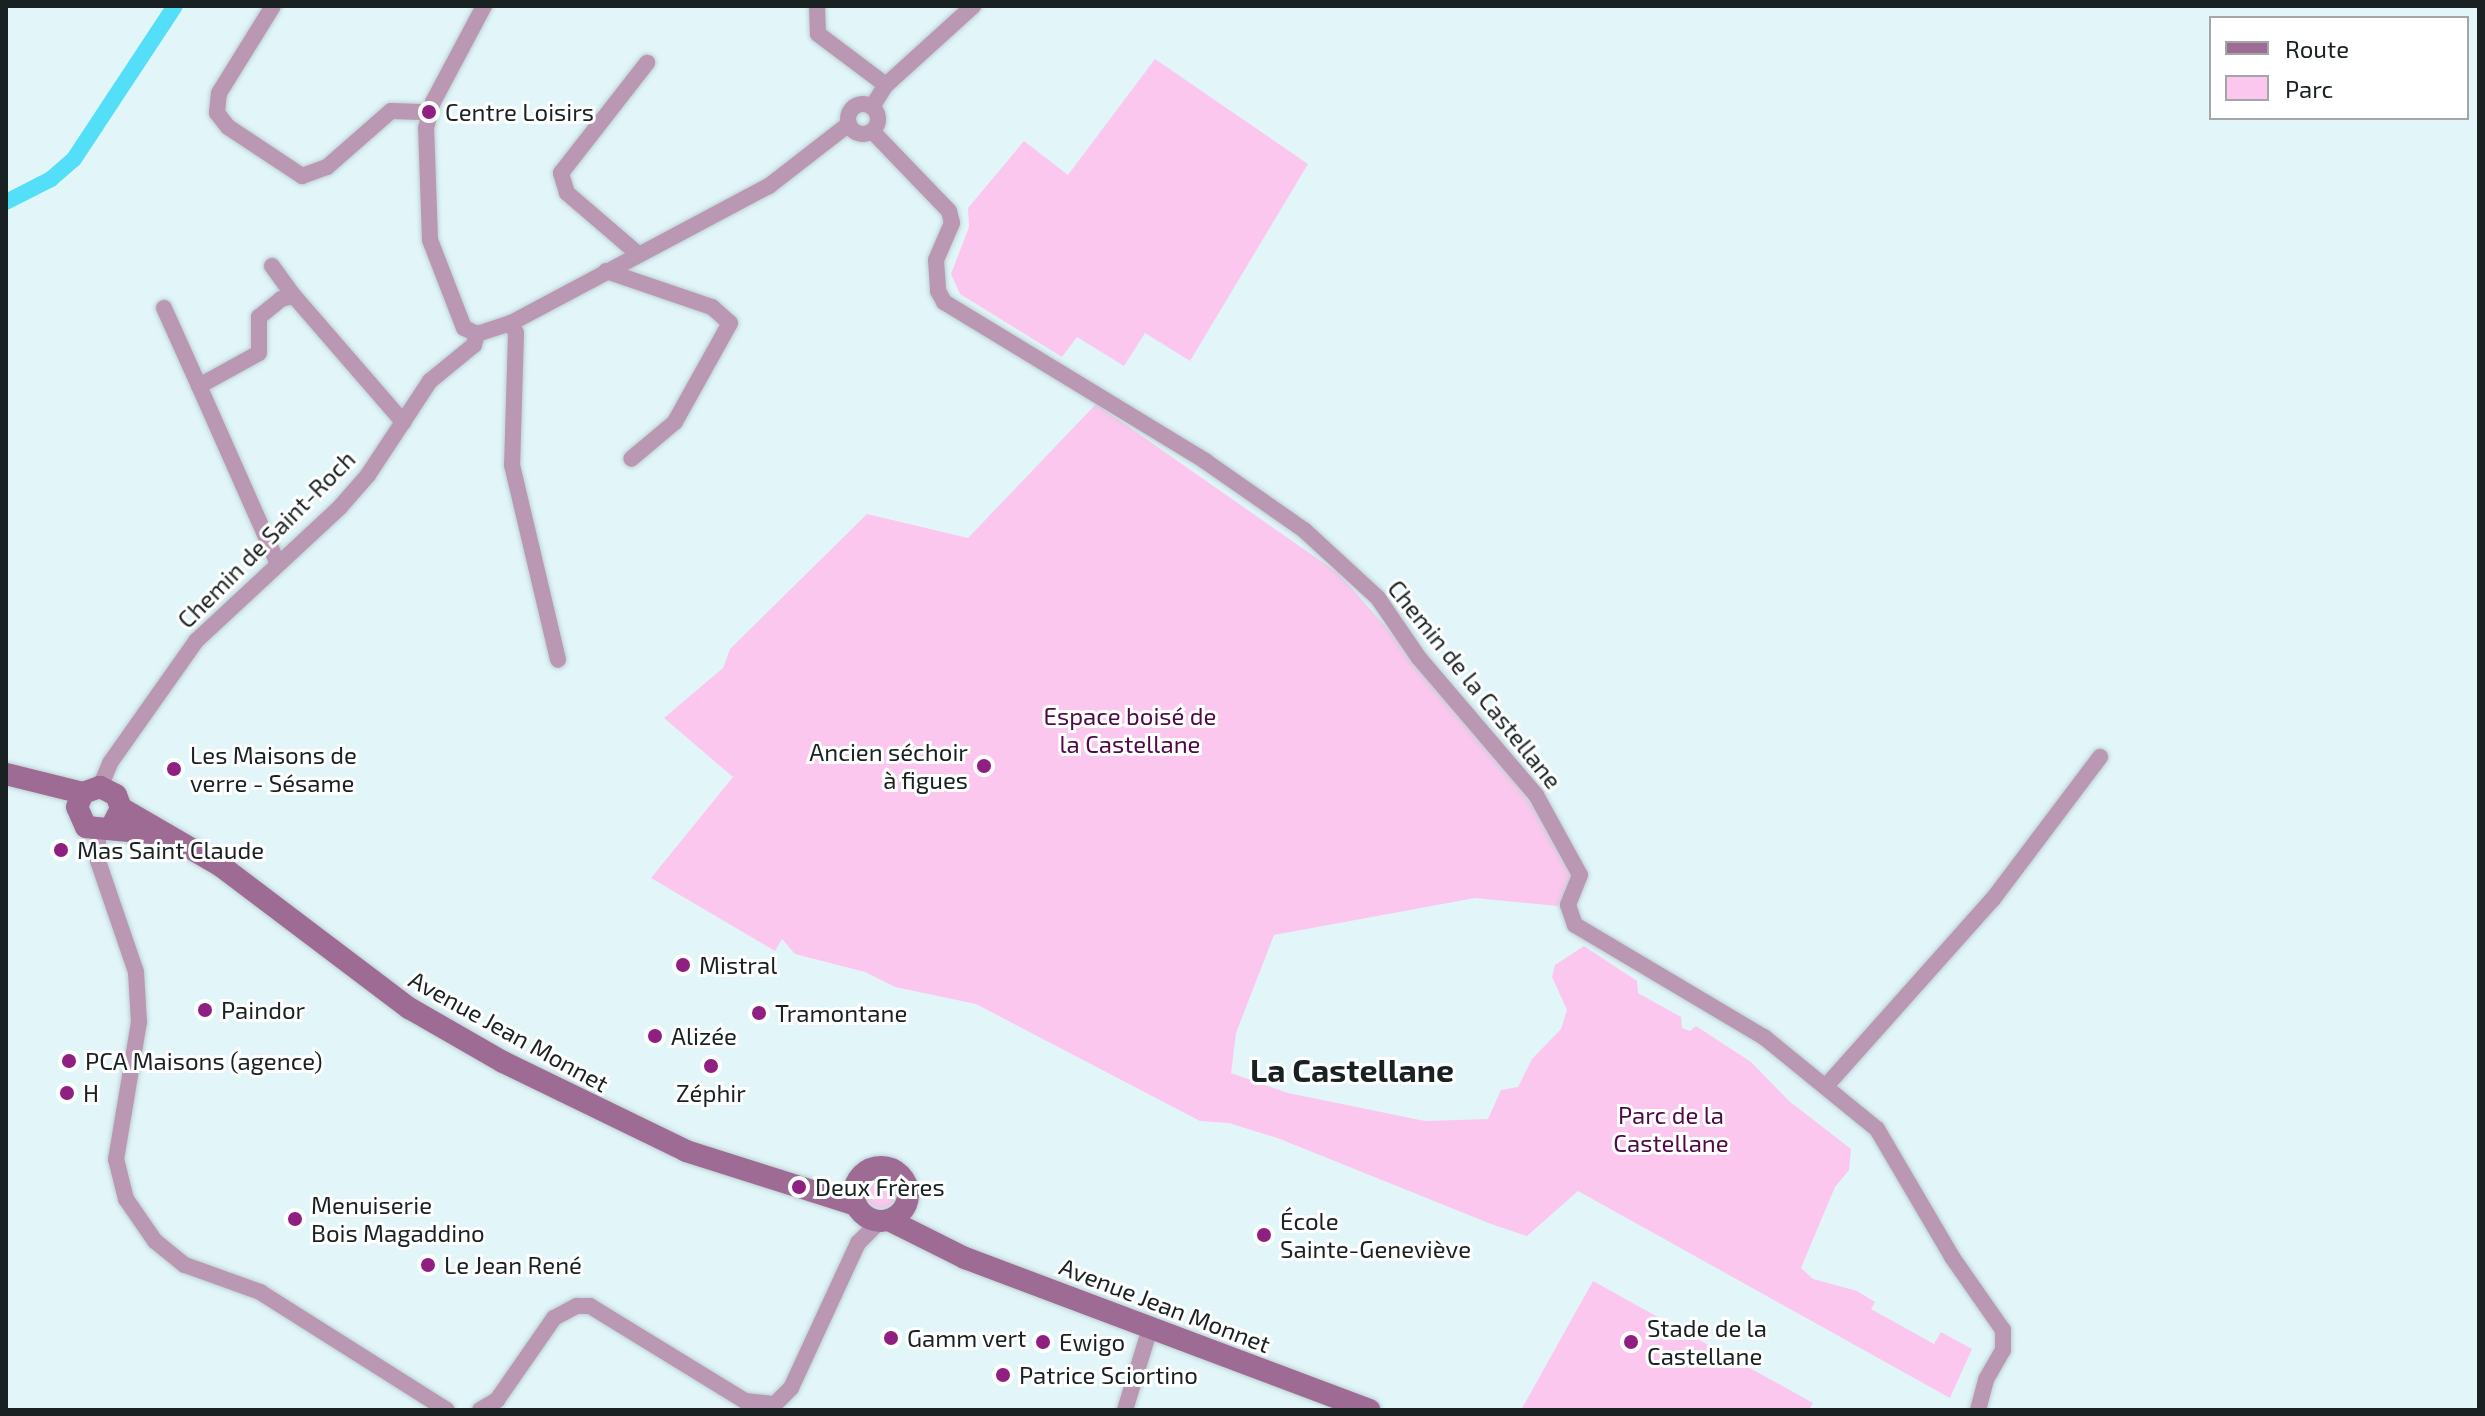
<!DOCTYPE html>
<html>
<head>
<meta charset="utf-8">
<style>
	body { margin:0 }
	#map { position:relative; width:2485px; height:1416px; overflow:hidden; background:#e2f6fa; font-family:"Exo 2",sans-serif }
	div>[style] { position:absolute }
	[style*='--x'] { left:calc(var(--x)*1px); top:calc(var(--y)*1px); width:calc(var(--w)*1px); rotate:calc(var(--a)*1deg) }
	.green>* { inset:0; background:#fbc7ef }
	.round { border-radius:50% }
	.canal>* { height:16px; margin:-8px; padding:0 8px; transform-origin:8px; border-radius:8px; background:#54dff8 }
	.roads { filter:drop-shadow(0 0 2px #bed0d3) drop-shadow(0 0 2px #bed0d3) }
	.street>* { height:16px; margin:-8px; padding:0 8px; transform-origin:8px; border-radius:8px; background:#ba97b2 }
	.street>.ring { margin:-8px; padding:0; box-sizing:content-box; background:none; border:16px solid #ba97b2; border-radius:50% }
	.secondary>* { height:22px; margin:-11px; padding:0 11px; transform-origin:11px; border-radius:11px; background:#9d6b93 }
	.secondary>.ring { margin:-11px; padding:0; box-sizing:content-box; background:none; border:22px solid #9d6b93; border-radius:50% }
	.dots>* { width:22px; height:22px; translate:-50% -50%; box-sizing:border-box; border:4px solid #fff; border-radius:50% }
	span { translate:-50% -50%; white-space:nowrap; text-align:center; line-height:1.15; -webkit-text-stroke:6px #fff; paint-order:stroke }
	.poi-label { font-size:24px; color:#192122 }
	.left { translate:0 -50%; text-align:left }
	.right { translate:-100% -50%; text-align:right }
	.street-label { font-size:24px; color:#192122 }
	.park-label { font-size:24px; color:#4f0947 }
	.district-label { font-size:32px; color:#192122; font-weight:700 }
	.frame { position:absolute; inset:0; border:8px solid #192122; pointer-events:none }
	.legend { position:absolute; left:2209px; top:16px; width:260px; height:104px; box-sizing:border-box; background:#fff; border:2px solid #a3a6a7; margin:0; padding:10px 14px; list-style:none; font-size:24px; color:#192122 }
	.legend li { display:flex; align-items:center; gap:16px; height:40px }
	.legend b { width:40px; border:2px solid #a3a6a7 }
</style>
</head>
<body>
<div id="map">
	<div class="green">
		<div style="clip-path:polygon(1155px 59px,1308px 164px,1190px 361px,1145px 333px,1124px 366px,1077px 337px,1062px 357px,960px 294px,951px 274px,969px 227px,968px 208px,1024px 141px,1068px 175px)"></div>
		<div style="clip-path:polygon(1096px 404px,1338px 573px,1490px 744px,1577px 872px,1558px 906px,1475px 898px,1274px 935px,1236px 1033px,1231px 1073px,1288px 1093px,1425px 1121px,1488px 1119px,1501px 1090px,1518px 1087px,1532px 1059px,1561px 1029px,1567px 1010px,1552px 977px,1555px 965px,1584px 946px,1637px 981px,1638px 993px,1681px 1017px,1682px 1028px,1690px 1031px,1696px 1026px,1751px 1062px,1789px 1101px,1851px 1149px,1849px 1170px,1835px 1187px,1801px 1268px,1813px 1279px,1857px 1291px,1875px 1302px,1871px 1309px,1934px 1344px,1941px 1332px,1972px 1349px,1950px 1398px,1578px 1191px,1527px 1236px,1491px 1224px,1280px 1139px,1229px 1123px,1200px 1121px,976px 1004px,895px 987px,865px 972px,795px 954px,782px 939px,775px 951px,651px 878px,733px 777px,664px 718px,723px 668px,730px 649px,867px 514px,968px 538px)"></div>
		<div class="round" style="left:866px;top:1178px;width:30px;height:30px"></div>
		<div style="clip-path:polygon(1593px 1281px,1813px 1403px,1809px 1410px,1521px 1410px)"></div>
	</div>
	<div class="canal">
		<div style="--x:6;--y:202;--w:51;--a:-27.1"></div>
		<div style="--x:51;--y:179;--w:30;--a:-41"></div>
		<div style="--x:74;--y:159;--w:183;--a:-56.6"></div>
	</div>
	<div class="roads">
		<div class="street">
			<div style="--x:273;--y:6;--w:102;--a:121.8"></div>
			<div style="--x:219;--y:93;--w:20;--a:96"></div>
			<div style="--x:217;--y:113;--w:18;--a:52"></div>
			<div style="--x:228;--y:127;--w:89;--a:33.5"></div>
			<div style="--x:302;--y:176;--w:27;--a:-20"></div>
			<div style="--x:327;--y:167;--w:85;--a:-41.2"></div>
			<div style="--x:391;--y:111;--w:38;--a:2"></div>
			<div style="--x:817;--y:6;--w:28;--a:88"></div>
			<div style="--x:818;--y:34;--w:85;--a:36.9"></div>
			<div class="ring" style="left:848px;top:104px;width:14px;height:14px"></div>
			<div style="--x:872;--y:107;--w:26;--a:-58"></div>
			<div style="--x:886;--y:85;--w:118;--a:-42.2"></div>
			<div style="--x:872;--y:131;--w:111;--a:46.1"></div>
			<div style="--x:949;--y:211;--w:12;--a:76"></div>
			<div style="--x:952;--y:223;--w:40;--a:113.4"></div>
			<div style="--x:936;--y:260;--w:31;--a:86"></div>
			<div style="--x:938;--y:291;--w:13;--a:61"></div>
			<div style="--x:944;--y:302;--w:306;--a:31.3"></div>
			<div style="--x:1205;--y:461;--w:121;--a:34.9"></div>
			<div style="--x:1304;--y:530;--w:100;--a:42.6"></div>
			<div style="--x:1378;--y:598;--w:73;--a:55.7"></div>
			<div style="--x:1419;--y:658;--w:180;--a:49.5"></div>
			<div style="--x:1536;--y:795;--w:91;--a:61.2"></div>
			<div style="--x:1580;--y:875;--w:32;--a:112"></div>
			<div style="--x:1568;--y:905;--w:21;--a:71"></div>
			<div style="--x:1575;--y:925;--w:220;--a:30.7"></div>
			<div style="--x:1764;--y:1037;--w:146;--a:39.2"></div>
			<div style="--x:1877;--y:1129;--w:148;--a:59.6"></div>
			<div style="--x:1952;--y:1257;--w:89;--a:55.1"></div>
			<div style="--x:2003;--y:1330;--w:20;--a:90"></div>
			<div style="--x:2003;--y:1350;--w:34;--a:120"></div>
			<div style="--x:1986;--y:1380;--w:31;--a:105"></div>
			<div style="--x:638;--y:254;--w:94;--a:-139.3"></div>
			<div style="--x:567;--y:193;--w:21;--a:-107"></div>
			<div style="--x:561;--y:173;--w:140;--a:-52"></div>
			<div style="--x:272;--y:266;--w:37;--a:54"></div>
			<div style="--x:606;--y:271;--w:112;--a:18.8"></div>
			<div style="--x:712;--y:307;--w:24;--a:42"></div>
			<div style="--x:730;--y:323;--w:113;--a:119.1"></div>
			<div style="--x:675;--y:422;--w:57;--a:139.9"></div>
			<div style="--x:164;--y:308;--w:85;--a:65.8"></div>
			<div style="--x:511;--y:323;--w:11;--a:63"></div>
			<div style="--x:516;--y:333;--w:132;--a:91.7"></div>
			<div style="--x:512;--y:465;--w:200;--a:76.7"></div>
			<div style="--x:464;--y:328;--w:94;--a:-111.1"></div>
			<div style="--x:430;--y:240;--w:112;--a:-92"></div>
			<div style="--x:426;--y:128;--w:27;--a:-75"></div>
			<div style="--x:433;--y:102;--w:109;--a:-62"></div>
			<div style="--x:477;--y:334;--w:36;--a:-18"></div>
			<div style="--x:511;--y:323;--w:292;--a:-28"></div>
			<div style="--x:769;--y:186;--w:101;--a:-37.8"></div>
			<div style="--x:278;--y:564;--w:195;--a:-113.9"></div>
			<div style="--x:199;--y:386;--w:68;--a:-28.8"></div>
			<div style="--x:259;--y:353;--w:36;--a:-90"></div>
			<div style="--x:259;--y:317;--w:28;--a:-39"></div>
			<div style="--x:281;--y:299;--w:13;--a:-13"></div>
			<div style="--x:294;--y:296;--w:167;--a:49.1"></div>
			<div style="--x:100;--y:787;--w:26;--a:-67"></div>
			<div style="--x:110;--y:763;--w:149;--a:-54.8"></div>
			<div style="--x:196;--y:641;--w:197;--a:-42.9"></div>
			<div style="--x:340;--y:507;--w:43;--a:-48.8"></div>
			<div style="--x:368;--y:475;--w:113;--a:-56.6"></div>
			<div style="--x:430;--y:381;--w:57;--a:-39.3"></div>
			<div style="--x:474;--y:345;--w:11;--a:-75"></div>
			<div style="--x:477;--y:334;--w:14;--a:-155"></div>
			<div style="--x:98;--y:831;--w:30;--a:90"></div>
			<div style="--x:98;--y:861;--w:117;--a:71.1"></div>
			<div style="--x:136;--y:972;--w:50;--a:86.6"></div>
			<div style="--x:139;--y:1022;--w:139;--a:99.5"></div>
			<div style="--x:116;--y:1159;--w:41;--a:76"></div>
			<div style="--x:126;--y:1199;--w:51;--a:55.4"></div>
			<div style="--x:155;--y:1241;--w:38;--a:39"></div>
			<div style="--x:185;--y:1265;--w:80;--a:19.8"></div>
			<div style="--x:260;--y:1292;--w:221;--a:32.3"></div>
			<div style="--x:1827;--y:1085;--w:249;--a:-48.3"></div>
			<div style="--x:1993;--y:899;--w:178;--a:-53"></div>
			<div style="--x:480;--y:1410;--w:20;--a:-30"></div>
			<div style="--x:497;--y:1400;--w:100;--a:-55.2"></div>
			<div style="--x:554;--y:1318;--w:26;--a:-28"></div>
			<div style="--x:577;--y:1306;--w:13;--a:0"></div>
			<div style="--x:590;--y:1306;--w:182;--a:31.5"></div>
			<div style="--x:745;--y:1401;--w:30;--a:6"></div>
			<div style="--x:775;--y:1404;--w:23;--a:-45"></div>
			<div style="--x:791;--y:1388;--w:160;--a:-65.2"></div>
			<div style="--x:858;--y:1243;--w:31;--a:-45"></div>
			<div style="--x:1125;--y:1410;--w:86;--a:-73"></div>
		</div>
		<div class="secondary">
			<div style="--x:6;--y:774;--w:79;--a:13.9"></div>
			<div style="--x:121;--y:808;--w:116;--a:30.1"></div>
			<div style="--x:221;--y:866;--w:236;--a:37.1"></div>
			<div style="--x:409;--y:1008;--w:108;--a:29.9"></div>
			<div style="--x:503;--y:1062;--w:203;--a:25.9"></div>
			<div style="--x:686;--y:1151;--w:178;--a:17.6"></div>
			<div style="--x:112;--y:826;--w:20;--a:-63"></div>
			<div style="--x:121;--y:808;--w:14;--a:-111"></div>
			<div style="--x:116;--y:795;--w:18;--a:-153"></div>
			<div style="--x:100;--y:787;--w:18;--a:161"></div>
			<div style="--x:83;--y:793;--w:15;--a:113"></div>
			<div style="--x:77;--y:807;--w:22;--a:66"></div>
			<div style="--x:86;--y:827;--w:65;--a:5.3"></div>
			<div class="ring" style="left:854px;top:1167px;width:32px;height:32px"></div>
			<div style="--x:889;--y:1220;--w:85;--a:26.6"></div>
			<div style="--x:965;--y:1258;--w:432;--a:20.6"></div>
		</div>
	</div>
	<div class="dots">
		<div style="left:429px;top:112px;background:#8f1f81"></div>
		<div style="left:984px;top:766px;background:#8f1f81"></div>
		<div style="left:174px;top:769px;background:#8f1f81"></div>
		<div style="left:61px;top:850px;background:#8f1f81"></div>
		<div style="left:683px;top:965px;background:#8f1f81"></div>
		<div style="left:205px;top:1010px;background:#8f1f81"></div>
		<div style="left:759px;top:1013px;background:#8f1f81"></div>
		<div style="left:655px;top:1036px;background:#8f1f81"></div>
		<div style="left:69px;top:1061px;background:#8f1f81"></div>
		<div style="left:711px;top:1066px;background:#8f1f81"></div>
		<div style="left:67px;top:1093px;background:#8f1f81"></div>
		<div style="left:799px;top:1187px;background:#8f1f81"></div>
		<div style="left:295px;top:1219px;background:#8f1f81"></div>
		<div style="left:1264px;top:1235px;background:#8f1f81"></div>
		<div style="left:428px;top:1265px;background:#8f1f81"></div>
		<div style="left:891px;top:1338px;background:#8f1f81"></div>
		<div style="left:1043px;top:1342px;background:#8f1f81"></div>
		<div style="left:1631px;top:1342px;background:#8f1f81"></div>
		<div style="left:1003px;top:1375px;background:#8f1f81"></div>
	</div>
	<div class="poi-label">
		<span class="left" style="left:445px;top:112px">Centre Loisirs</span>
		<span class="right" style="left:968px;top:766px">Ancien séchoir<br>à figues</span>
		<span class="left" style="left:190px;top:769px">Les Maisons de<br>verre - Sésame</span>
		<span class="left" style="left:77px;top:850px">Mas Saint Claude</span>
		<span class="left" style="left:699px;top:965px">Mistral</span>
		<span class="left" style="left:221px;top:1010px">Paindor</span>
		<span class="left" style="left:775px;top:1013px">Tramontane</span>
		<span class="left" style="left:671px;top:1036px">Alizée</span>
		<span class="left" style="left:85px;top:1061px">PCA Maisons (agence)</span>
		<span class="left" style="left:83px;top:1093px">H</span>
		<span style="left:711px;top:1093px">Zéphir</span>
		<span class="left" style="left:815px;top:1187px">Deux Frères</span>
		<span class="left" style="left:311px;top:1219px">Menuiserie<br>Bois Magaddino</span>
		<span class="left" style="left:1280px;top:1235px">École<br>Sainte-Geneviève</span>
		<span class="left" style="left:444px;top:1265px">Le Jean René</span>
		<span class="left" style="left:1647px;top:1342px">Stade de la<br>Castellane</span>
		<span class="left" style="left:907px;top:1338px">Gamm vert</span>
		<span class="left" style="left:1059px;top:1342px">Ewigo</span>
		<span class="left" style="left:1019px;top:1375px">Patrice Sciortino</span>
	</div>
	<div class="street-label">
		<span style="left:266px;top:539px;rotate:-45deg">Chemin de Saint-Roch</span>
		<span style="left:1475px;top:684px;rotate:51deg">Chemin de la Castellane</span>
		<span style="left:509px;top:1031px;rotate:29deg">Avenue Jean Monnet</span>
		<span style="left:1165px;top:1305px;rotate:21deg">Avenue Jean Monnet</span>
	</div>
	<div class="park-label">
		<span style="left:1130px;top:730px">Espace boisé de<br>la Castellane</span>
		<span style="left:1671px;top:1129px">Parc de la<br>Castellane</span>
	</div>
	<div class="district-label">
		<span style="left:1352px;top:1069px">La Castellane</span>
	</div>
	<div class="frame"></div>
	<ul class="legend">
	<li><b style="height:10px;background:#9d6b93"></b>Route</li>
	<li><b style="height:22px;background:#fbc7ef"></b>Parc</li>
	</ul>
</div>
</body>
</html>
